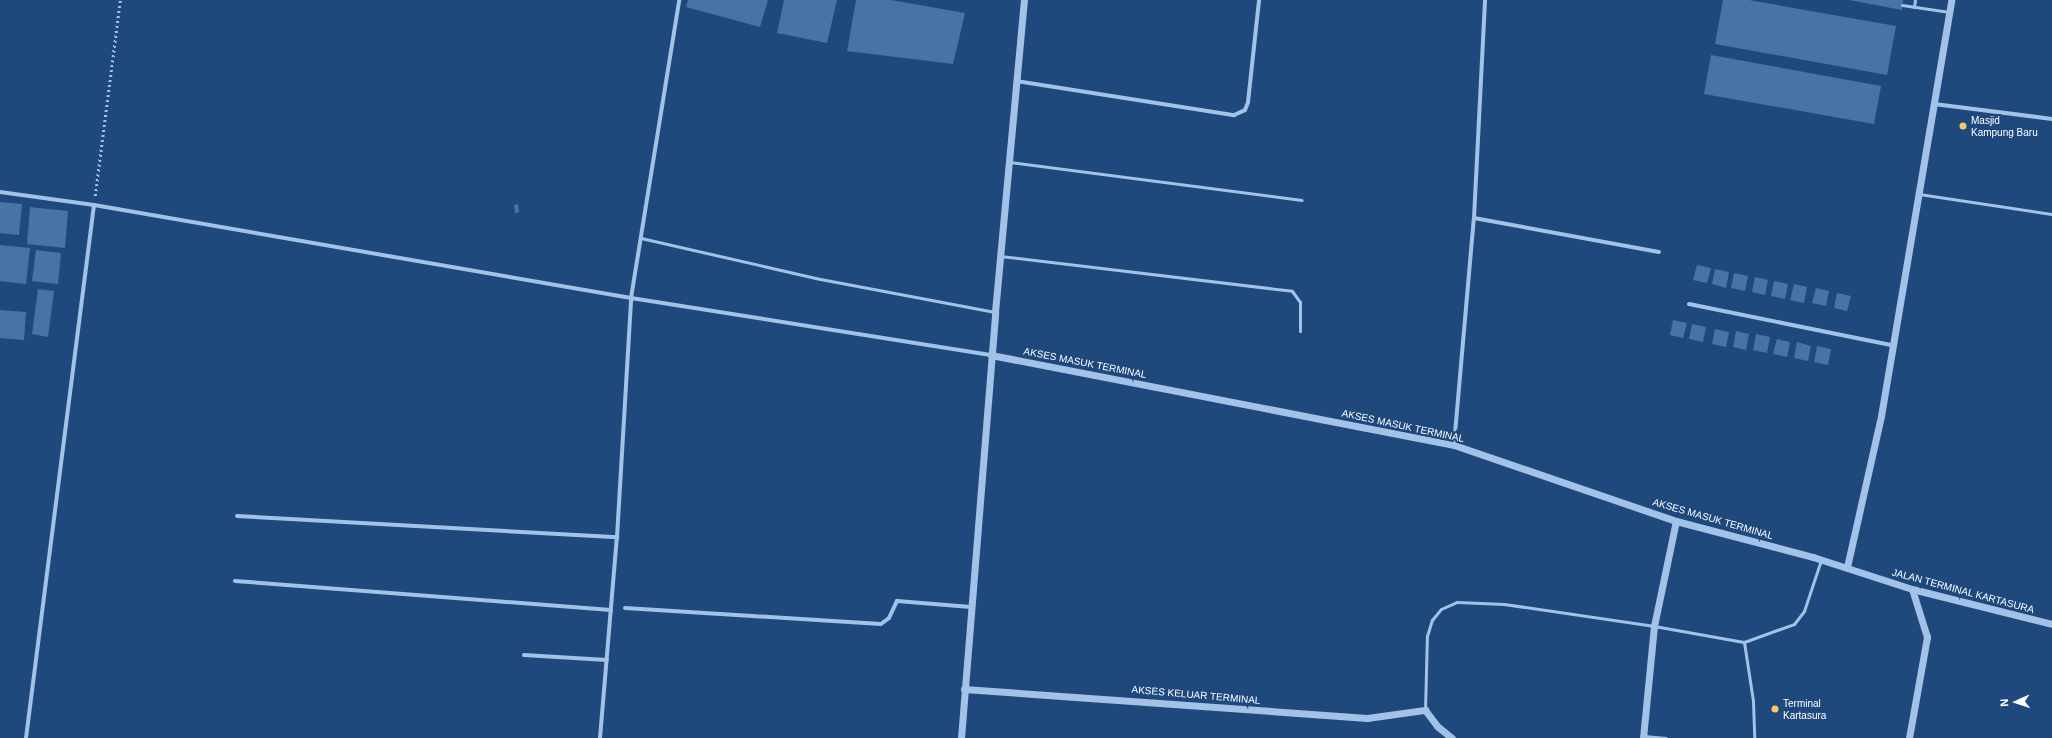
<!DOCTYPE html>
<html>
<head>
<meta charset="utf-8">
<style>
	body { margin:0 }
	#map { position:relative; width:2052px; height:738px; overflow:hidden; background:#1f497d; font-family:Helvetica,sans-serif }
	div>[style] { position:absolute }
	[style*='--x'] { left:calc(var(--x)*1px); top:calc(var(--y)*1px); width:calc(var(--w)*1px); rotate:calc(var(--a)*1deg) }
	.building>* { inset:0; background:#4773a7 }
	.path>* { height:2.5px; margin-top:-1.25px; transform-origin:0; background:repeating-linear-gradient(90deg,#a2c2e7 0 2px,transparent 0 5px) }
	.service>* { height:3px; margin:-1.5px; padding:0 1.5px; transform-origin:1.5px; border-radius:1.5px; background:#a2c2e7 }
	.minor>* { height:4px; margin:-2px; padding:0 2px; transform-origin:2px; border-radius:2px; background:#a2c2e7 }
	.tertiary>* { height:7px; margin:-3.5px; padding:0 3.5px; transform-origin:3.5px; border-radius:3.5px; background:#a2c2e7 }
	.dots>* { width:11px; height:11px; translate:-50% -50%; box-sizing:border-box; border:2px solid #1f497d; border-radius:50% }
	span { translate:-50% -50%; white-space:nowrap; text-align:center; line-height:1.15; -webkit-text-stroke:4px #1f497d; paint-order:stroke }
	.poi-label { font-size:10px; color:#fff }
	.left { translate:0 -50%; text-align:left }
	.street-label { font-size:10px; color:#fff }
	.north { position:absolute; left:1996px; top:682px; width:40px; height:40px; -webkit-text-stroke:3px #1f497d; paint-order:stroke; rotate:267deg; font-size:11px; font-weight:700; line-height:16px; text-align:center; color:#fff }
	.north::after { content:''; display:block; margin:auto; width:14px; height:18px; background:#fff; clip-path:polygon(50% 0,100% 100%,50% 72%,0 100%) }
</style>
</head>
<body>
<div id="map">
	<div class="building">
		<div style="clip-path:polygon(688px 0,768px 0,760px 27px,686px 7px)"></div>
		<div style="clip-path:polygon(784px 0,837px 0,827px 43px,777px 33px)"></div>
		<div style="clip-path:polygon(856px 0,891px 0,965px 13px,953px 64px,847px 51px)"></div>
		<div style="clip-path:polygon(1723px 0,1749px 0,1896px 26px,1887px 75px,1715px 44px)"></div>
		<div style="clip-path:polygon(1849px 0,1903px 0,1902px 10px)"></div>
		<div style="clip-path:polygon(1711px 55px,1881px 86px,1874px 124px,1704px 94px)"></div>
		<div style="clip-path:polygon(0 202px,22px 204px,19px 235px,0 233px)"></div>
		<div style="clip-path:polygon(518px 204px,519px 212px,515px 213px,514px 205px)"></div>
		<div style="clip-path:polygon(30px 207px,68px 211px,65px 248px,27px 244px)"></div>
		<div style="clip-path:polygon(0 245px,30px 248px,26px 284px,0 281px)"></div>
		<div style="clip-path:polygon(36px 250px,61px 253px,58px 284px,32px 281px)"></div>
		<div style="clip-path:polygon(1697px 265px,1711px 268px,1707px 283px,1693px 280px)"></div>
		<div style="clip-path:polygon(1715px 269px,1729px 272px,1726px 288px,1712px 284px)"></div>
		<div style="clip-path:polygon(1734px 273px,1748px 276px,1745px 291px,1731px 288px)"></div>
		<div style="clip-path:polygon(1755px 277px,1768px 280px,1765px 295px,1752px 292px)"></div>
		<div style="clip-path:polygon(1774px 281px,1788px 284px,1785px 299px,1771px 296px)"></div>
		<div style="clip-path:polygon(1794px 284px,1807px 287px,1804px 303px,1790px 300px)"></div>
		<div style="clip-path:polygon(1816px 288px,1829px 291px,1826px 306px,1812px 303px)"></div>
		<div style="clip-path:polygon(38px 289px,54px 291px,48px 337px,32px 334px)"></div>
		<div style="clip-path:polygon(1837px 293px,1851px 296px,1847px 311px,1834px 308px)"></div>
		<div style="clip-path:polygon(0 310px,26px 312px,24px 340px,0 338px)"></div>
		<div style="clip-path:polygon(1673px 320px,1687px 323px,1683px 338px,1670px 335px)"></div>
		<div style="clip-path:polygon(1692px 324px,1706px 327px,1703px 342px,1689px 339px)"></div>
		<div style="clip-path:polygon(1715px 329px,1729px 332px,1726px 347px,1712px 344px)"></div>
		<div style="clip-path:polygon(1736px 331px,1749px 334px,1746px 350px,1733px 347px)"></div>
		<div style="clip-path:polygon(1756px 334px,1770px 337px,1767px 353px,1753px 350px)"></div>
		<div style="clip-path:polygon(1777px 339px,1790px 342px,1787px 357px,1773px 354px)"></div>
		<div style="clip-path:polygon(1797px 342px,1811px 346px,1808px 361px,1794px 358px)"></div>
		<div style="clip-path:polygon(1817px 346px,1831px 349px,1828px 365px,1814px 362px)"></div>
	</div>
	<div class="path">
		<div style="--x:95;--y:196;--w:198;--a:-82.7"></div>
	</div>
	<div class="service">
		<div style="--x:1902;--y:5;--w:48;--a:8.5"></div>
		<div style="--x:1914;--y:7;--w:7;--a:-82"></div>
		<div style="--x:1009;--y:162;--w:295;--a:7.4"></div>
		<div style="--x:1919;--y:194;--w:134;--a:8.6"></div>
		<div style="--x:641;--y:238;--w:179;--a:12.9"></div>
		<div style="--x:815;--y:278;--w:183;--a:10.7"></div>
		<div style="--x:1000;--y:256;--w:294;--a:6.8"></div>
		<div style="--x:1292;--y:291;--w:14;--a:54"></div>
		<div style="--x:1300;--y:302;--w:29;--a:90"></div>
		<div style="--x:1744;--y:642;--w:53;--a:-19.8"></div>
		<div style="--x:1794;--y:624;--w:16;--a:-52"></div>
		<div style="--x:1804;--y:611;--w:54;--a:-71.6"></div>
		<div style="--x:1425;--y:710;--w:74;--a:-88.5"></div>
		<div style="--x:1427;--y:636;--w:17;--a:-73"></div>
		<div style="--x:1432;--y:620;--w:14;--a:-51"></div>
		<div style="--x:1441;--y:609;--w:17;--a:-24"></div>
		<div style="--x:1457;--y:602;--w:47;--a:2.4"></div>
		<div style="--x:1504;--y:604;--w:152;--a:8.3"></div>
		<div style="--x:1654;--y:626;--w:91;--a:10.1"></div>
		<div style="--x:1744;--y:642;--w:60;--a:81.3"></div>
		<div style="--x:1753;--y:701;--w:37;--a:88"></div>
		<div style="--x:1644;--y:736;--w:22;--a:5"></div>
	</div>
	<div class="minor">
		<div style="--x:1016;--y:81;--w:221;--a:8.9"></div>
		<div style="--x:1234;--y:115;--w:12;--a:-24"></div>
		<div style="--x:1245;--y:110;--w:9;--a:-69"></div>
		<div style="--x:1248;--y:102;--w:103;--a:-83.8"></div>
		<div style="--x:1934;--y:104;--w:119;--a:7.2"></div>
		<div style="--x:0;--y:192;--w:95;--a:7.9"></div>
		<div style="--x:94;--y:205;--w:545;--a:9.83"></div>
		<div style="--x:631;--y:298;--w:364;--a:9"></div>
		<div style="--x:1474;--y:218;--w:188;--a:10.4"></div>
		<div style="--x:1689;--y:304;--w:206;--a:11.5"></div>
		<div style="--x:1454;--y:445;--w:228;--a:-85"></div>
		<div style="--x:1474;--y:218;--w:218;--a:-87.1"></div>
		<div style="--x:237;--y:516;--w:381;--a:3.2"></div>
		<div style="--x:235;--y:581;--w:377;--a:4.4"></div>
		<div style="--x:625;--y:608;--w:256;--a:3.6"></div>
		<div style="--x:881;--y:624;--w:10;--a:-37"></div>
		<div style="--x:889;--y:618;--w:19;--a:-65"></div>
		<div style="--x:897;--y:601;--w:74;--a:4.6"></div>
		<div style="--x:524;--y:655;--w:83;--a:3.4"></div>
		<div style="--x:26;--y:738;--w:537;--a:-82.73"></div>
		<div style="--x:600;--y:738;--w:202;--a:-85.2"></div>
		<div style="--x:617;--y:537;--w:239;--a:-86.6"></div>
		<div style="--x:631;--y:298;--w:302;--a:-80.8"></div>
	</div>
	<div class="tertiary">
		<div style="--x:991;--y:355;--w:472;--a:11"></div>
		<div style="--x:1454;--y:445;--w:235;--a:18.9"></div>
		<div style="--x:1676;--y:521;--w:142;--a:14.7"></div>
		<div style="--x:1813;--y:557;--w:104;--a:17.9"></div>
		<div style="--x:1912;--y:589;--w:144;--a:14"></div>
		<div style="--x:1847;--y:567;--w:155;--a:-77.3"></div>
		<div style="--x:1881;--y:416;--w:422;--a:-80.4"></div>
		<div style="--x:964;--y:689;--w:404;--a:4.1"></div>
		<div style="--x:1367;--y:718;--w:59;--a:-7.9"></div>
		<div style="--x:1425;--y:710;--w:20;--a:53"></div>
		<div style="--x:1437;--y:726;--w:19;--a:39"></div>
		<div style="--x:961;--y:738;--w:427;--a:-85.4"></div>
		<div style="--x:995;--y:312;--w:313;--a:-84.7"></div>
		<div style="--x:1643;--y:738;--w:113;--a:-84.4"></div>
		<div style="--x:1654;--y:626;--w:107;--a:-78.2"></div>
		<div style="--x:1909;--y:738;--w:103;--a:-79.9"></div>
		<div style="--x:1927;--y:637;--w:50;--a:-107.4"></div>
	</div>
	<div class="dots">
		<div style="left:1963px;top:126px;background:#f5ca62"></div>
		<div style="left:1775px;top:709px;background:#f5ca62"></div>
	</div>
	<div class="poi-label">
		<span class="left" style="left:1971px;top:126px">Masjid<br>Kampung Baru</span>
		<span class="left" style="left:1783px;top:709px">Terminal<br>Kartasura</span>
	</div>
	<div class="street-label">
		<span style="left:1085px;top:363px;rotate:11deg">AKSES MASUK TERMINAL</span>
		<span style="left:1403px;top:426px;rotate:12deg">AKSES MASUK TERMINAL</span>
		<span style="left:1713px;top:519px;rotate:16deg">AKSES MASUK TERMINAL</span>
		<span style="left:1963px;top:591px;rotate:15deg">JALAN TERMINAL KARTASURA</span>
		<span style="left:1196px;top:695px;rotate:5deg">AKSES KELUAR TERMINAL</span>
	</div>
	<div class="north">N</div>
</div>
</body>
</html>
